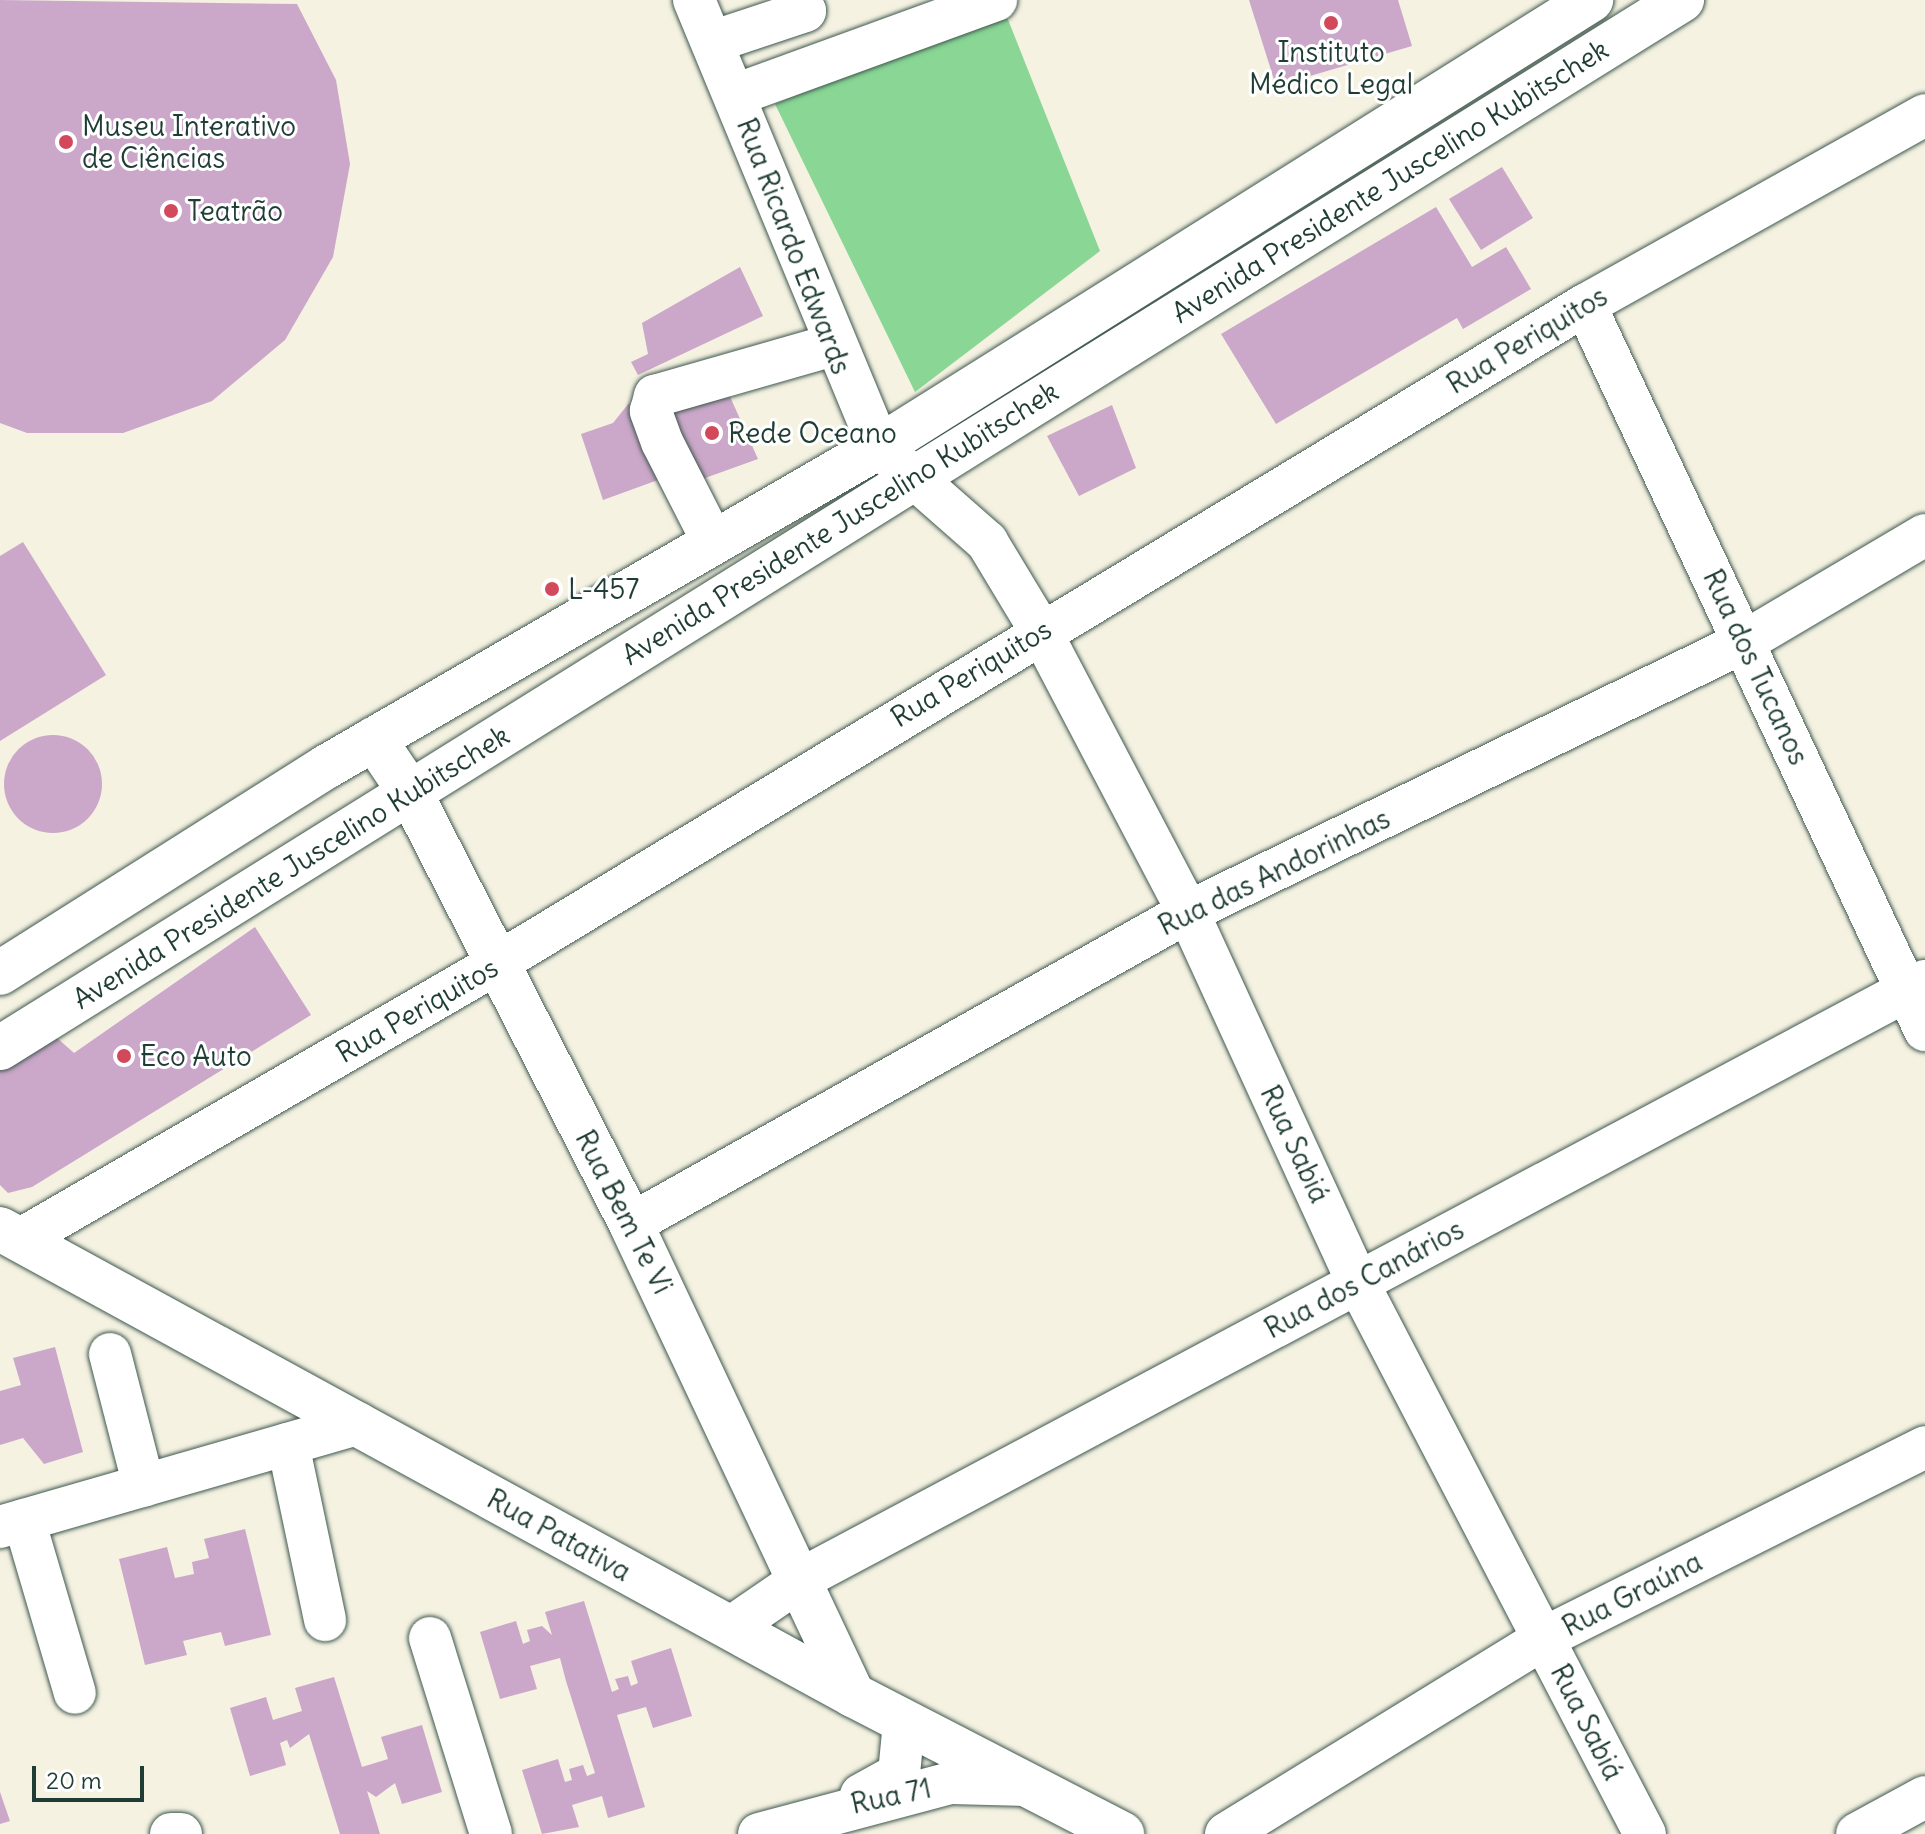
<!DOCTYPE html>
<html>
<head>
<meta charset="utf-8">
<style>
	body { margin:0 }
	#map { position:relative; width:1925px; height:1834px; overflow:hidden; background:#f5f2e2; font-family:Delius,sans-serif }
	div>[style] { position:absolute }
	[style*='--x'] { left:calc(var(--x)*1px); top:calc(var(--y)*1px); width:calc(var(--w)*1px); rotate:calc(var(--a)*1deg) }
	.green>* { inset:0; background:#89d695 }
	.building>* { inset:0; background:#cba7c9 }
	.round { border-radius:50% }
	.roads { filter:drop-shadow(0 0 2px #3f584e) drop-shadow(0 0 2px #3f584e) }
	.minor>* { height:42px; margin:-21px; padding:0 21px; transform-origin:21px; border-radius:21px; background:#fff }
	.major>* { height:44px; margin:-22px; padding:0 22px; transform-origin:22px; border-radius:22px; background:#fff }
	.dots>* { width:22px; height:22px; translate:-50% -50%; box-sizing:border-box; border:4px solid #fff; border-radius:50% }
	span { translate:-50% -50%; white-space:nowrap; text-align:center; line-height:1.15; -webkit-text-stroke:6px #fff; paint-order:stroke }
	.poi-label { font-size:28px; color:#1f3d34 }
	.left { translate:0 -50%; text-align:left }
	.street-label { font-size:28px; color:#1f3d34 }
	.scale { position:absolute; left:32px; top:1766px; width:112px; height:36px; box-sizing:border-box; border:4px solid #1f3d34; border-top:0; padding-left:10px; font-size:24px; line-height:28px; white-space:nowrap; color:#1f3d34; -webkit-text-stroke:6px #fff; paint-order:stroke }
</style>
</head>
<body>
<div id="map">
	<div class="green">
		<div style="clip-path:polygon(1005px 12px,1100px 251px,915px 392px,775px 104px)"></div>
	</div>
	<div class="building">
		<div style="clip-path:polygon(0 0,297px 4px,336px 80px,350px 164px,333px 257px,285px 340px,212px 401px,123px 433px,27px 433px,0 423px)"></div>
		<div style="clip-path:polygon(1249px 0,1398px 0,1412px 46px,1276px 86px)"></div>
		<div style="clip-path:polygon(1502px 167px,1533px 218px,1481px 250px,1449px 199px)"></div>
		<div style="clip-path:polygon(1436px 207px,1472px 267px,1506px 247px,1531px 289px,1463px 329px,1457px 318px,1276px 424px,1221px 334px)"></div>
		<div style="clip-path:polygon(740px 267px,763px 316px,638px 375px,631px 362px,648px 354px,642px 323px)"></div>
		<div style="clip-path:polygon(727px 390px,758px 459px,694px 482px,668px 408px)"></div>
		<div style="clip-path:polygon(629px 403px,658px 480px,603px 500px,581px 434px,613px 423px)"></div>
		<div style="clip-path:polygon(1112px 405px,1136px 468px,1079px 496px,1047px 436px)"></div>
		<div style="clip-path:polygon(23px 542px,106px 675px,0 741px,0 556px)"></div>
		<div class="round" style="left:4px;top:735px;width:98px;height:98px"></div>
		<div style="clip-path:polygon(255px 927px,311px 1015px,32px 1187px,8px 1193px,0 1185px,0 1059px,47px 1029px,74px 1053px)"></div>
		<div style="clip-path:polygon(55px 1347px,83px 1452px,44px 1464px,23px 1438px,0 1445px,0 1391px,21px 1385px,13px 1358px)"></div>
		<div style="clip-path:polygon(245px 1529px,271px 1635px,225px 1646px,221px 1632px,183px 1641px,187px 1655px,145px 1665px,119px 1559px,167px 1547px,175px 1578px,194px 1574px,192px 1562px,209px 1558px,204px 1539px)"></div>
		<div style="clip-path:polygon(584px 1601px,612px 1692px,619px 1689px,615px 1679px,628px 1676px,631px 1686px,638px 1683px,631px 1661px,671px 1648px,692px 1716px,653px 1728px,646px 1707px,617px 1715px,645px 1807px,608px 1818px,602px 1796px,572px 1805px,579px 1827px,542px 1834px,522px 1770px,558px 1759px,565px 1782px,572px 1780px,569px 1769px,583px 1765px,587px 1776px,595px 1773px,566px 1681px,560px 1658px,530px 1666px,537px 1689px,500px 1699px,480px 1632px,516px 1621px,523px 1644px,530px 1641px,527px 1630px,542px 1626px,552px 1635px,545px 1612px)"></div>
		<div style="clip-path:polygon(334px 1677px,362px 1767px,388px 1759px,381px 1737px,422px 1725px,442px 1792px,402px 1804px,395px 1783px,376px 1797px,367px 1791px,380px 1834px,340px 1834px,309px 1734px,290px 1748px,287px 1740px,280px 1743px,286px 1765px,250px 1776px,230px 1708px,266px 1697px,273px 1720px,302px 1711px,295px 1688px)"></div>
		<div style="clip-path:polygon(0 1792px,10px 1821px,0 1824px)"></div>
	</div>
	<div class="roads">
		<div class="minor">
			<div style="--x:694;--y:0;--w:484;--a:67.5"></div>
			<div style="--x:879;--y:447;--w:144;--a:41.3"></div>
			<div style="--x:987;--y:542;--w:103;--a:58.9"></div>
			<div style="--x:1040;--y:630;--w:318;--a:62.3"></div>
			<div style="--x:1188;--y:912;--w:408;--a:65.4"></div>
			<div style="--x:1358;--y:1283;--w:621;--a:62.49"></div>
			<div style="--x:712;--y:42;--w:98;--a:-18.4"></div>
			<div style="--x:805;--y:11;--w:13;--a:-119"></div>
			<div style="--x:735;--y:95;--w:278;--a:-20"></div>
			<div style="--x:1585;--y:305;--w:801;--a:64.88"></div>
			<div style="--x:713;--y:542;--w:112;--a:-117"></div>
			<div style="--x:662;--y:442;--w:33;--a:-110"></div>
			<div style="--x:651;--y:411;--w:16;--a:-75"></div>
			<div style="--x:655;--y:396;--w:185;--a:-16"></div>
			<div style="--x:631;--y:1224;--w:638;--a:-29.26"></div>
			<div style="--x:1188;--y:912;--w:618;--a:-25.9"></div>
			<div style="--x:1744;--y:642;--w:210;--a:-30.6"></div>
			<div style="--x:21;--y:1239;--w:549;--a:-30.07"></div>
			<div style="--x:496;--y:964;--w:1273;--a:-31.18"></div>
			<div style="--x:1585;--y:305;--w:389;--a:-29.2"></div>
			<div style="--x:110;--y:1354;--w:136;--a:75.6"></div>
			<div style="--x:288;--y:1444;--w:180;--a:78.1"></div>
			<div style="--x:24;--y:1520;--w:180;--a:73.6"></div>
			<div style="--x:0;--y:1527;--w:373;--a:-16.1"></div>
			<div style="--x:730;--y:1628;--w:88;--a:-34.4"></div>
			<div style="--x:803;--y:1578;--w:1271;--a:-28.02"></div>
			<div style="--x:430;--y:1638;--w:205;--a:72.7"></div>
			<div style="--x:861;--y:1795;--w:43;--a:-28.9"></div>
			<div style="--x:899;--y:1774;--w:52;--a:-84.5"></div>
			<div style="--x:171;--y:1834;--w:10;--a:0"></div>
			<div style="--x:759;--y:1834;--w:199;--a:-14.9"></div>
			<div style="--x:951;--y:1783;--w:76;--a:1.5"></div>
			<div style="--x:1226;--y:1834;--w:374;--a:-31.6"></div>
			<div style="--x:1544;--y:1638;--w:426;--a:-26.6"></div>
			<div style="--x:1857;--y:1834;--w:77;--a:-28.6"></div>
		</div>
		<div class="major">
			<div style="--x:374;--y:739;--w:66;--a:56.1"></div>
			<div style="--x:411;--y:794;--w:483;--a:62.9"></div>
			<div style="--x:631;--y:1224;--w:521;--a:64.76"></div>
			<div style="--x:0;--y:973;--w:386;--a:-32.3"></div>
			<div style="--x:326;--y:767;--w:639;--a:-30.06"></div>
			<div style="--x:879;--y:447;--w:841;--a:-32.12"></div>
			<div style="--x:0;--y:1048;--w:1982;--a:-31.93"></div>
			<div style="--x:0;--y:1229;--w:972;--a:28.65"></div>
			<div style="--x:853;--y:1695;--w:303;--a:27.3"></div>
		</div>
	</div>
	<div class="dots">
		<div style="left:1331px;top:23px;background:#d1495b"></div>
		<div style="left:66px;top:142px;background:#d1495b"></div>
		<div style="left:171px;top:211px;background:#d1495b"></div>
		<div style="left:712px;top:433px;background:#d1495b"></div>
		<div style="left:552px;top:589px;background:#d1495b"></div>
		<div style="left:124px;top:1056px;background:#d1495b"></div>
	</div>
	<div class="poi-label">
		<span style="left:1331px;top:68px">Instituto<br>Médico Legal</span>
		<span class="left" style="left:82px;top:142px">Museu Interativo<br>de Ciências</span>
		<span class="left" style="left:187px;top:211px">Teatrão</span>
		<span class="left" style="left:728px;top:433px">Rede Oceano</span>
		<span class="left" style="left:568px;top:589px">L-457</span>
		<span class="left" style="left:140px;top:1056px">Eco Auto</span>
	</div>
	<div class="street-label">
		<span style="left:1390px;top:181px;rotate:-32deg">Avenida Presidente Juscelino Kubitschek</span>
		<span style="left:794px;top:246px;rotate:69deg">Rua Ricardo Edwards</span>
		<span style="left:1527px;top:340px;rotate:-31deg">Rua Periquitos</span>
		<span style="left:840px;top:523px;rotate:-32deg">Avenida Presidente Juscelino Kubitschek</span>
		<span style="left:1756px;top:667px;rotate:65deg">Rua dos Tucanos</span>
		<span style="left:971px;top:673px;rotate:-31deg">Rua Periquitos</span>
		<span style="left:291px;top:867px;rotate:-32deg">Avenida Presidente Juscelino Kubitschek</span>
		<span style="left:1274px;top:872px;rotate:-26deg">Rua das Andorinhas</span>
		<span style="left:417px;top:1010px;rotate:-30deg">Rua Periquitos</span>
		<span style="left:1295px;top:1144px;rotate:65deg">Rua Sabiá</span>
		<span style="left:624px;top:1212px;rotate:63deg">Rua Bem Te Vi</span>
		<span style="left:1364px;top:1279px;rotate:-28deg">Rua dos Canários</span>
		<span style="left:559px;top:1535px;rotate:29deg">Rua Patativa</span>
		<span style="left:1632px;top:1594px;rotate:-27deg">Rua Graúna</span>
		<span style="left:1587px;top:1722px;rotate:63deg">Rua Sabiá</span>
		<span style="left:891px;top:1796px;rotate:-12deg">Rua 71</span>
	</div>
	<div class="scale">20 m</div>
</div>
</body>
</html>
